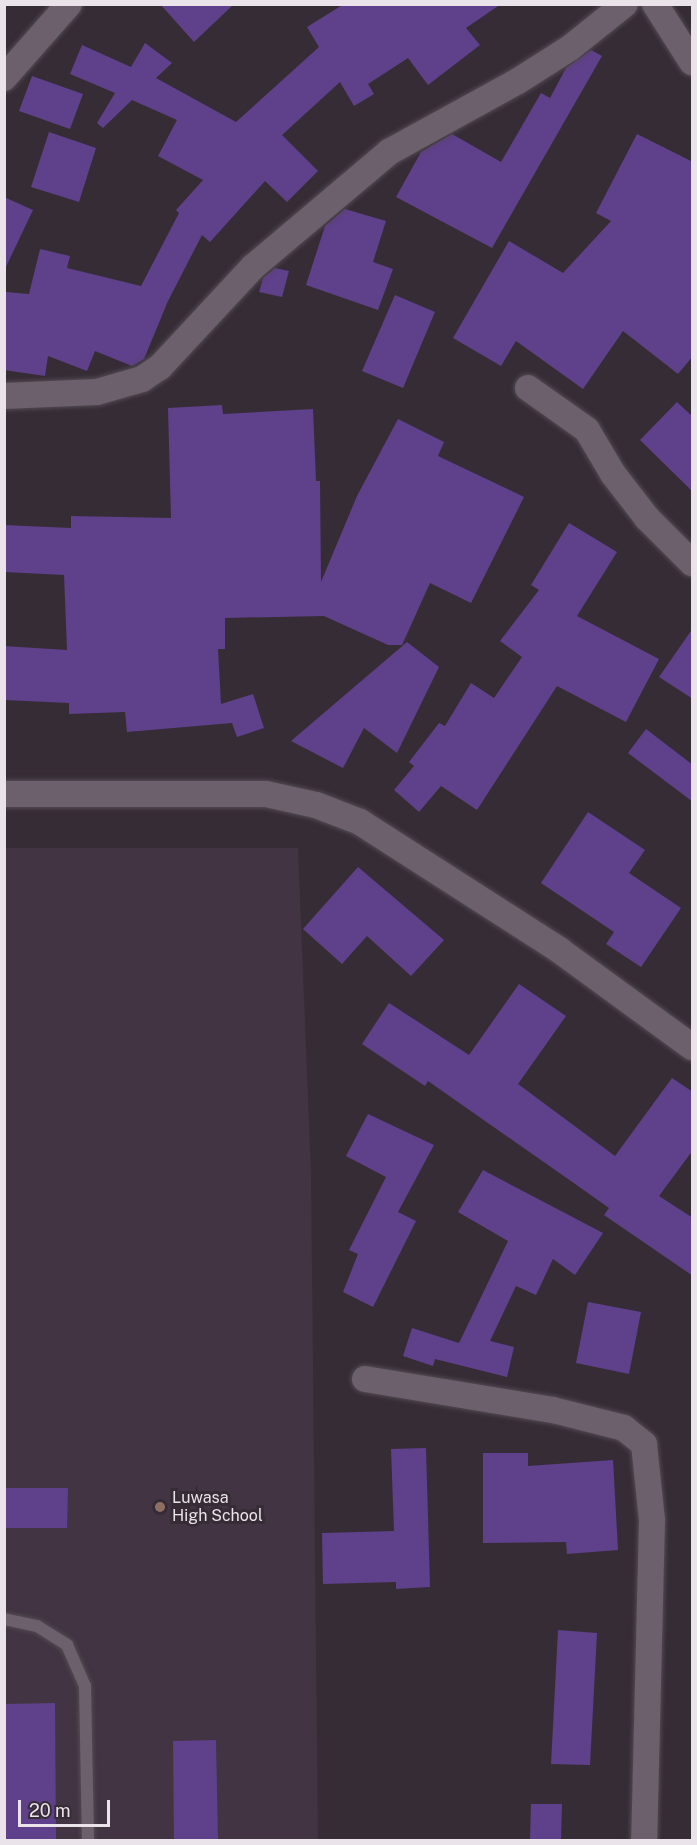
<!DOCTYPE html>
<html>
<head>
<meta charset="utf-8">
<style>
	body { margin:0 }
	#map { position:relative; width:697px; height:1845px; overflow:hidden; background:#362c36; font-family:"Public Sans",sans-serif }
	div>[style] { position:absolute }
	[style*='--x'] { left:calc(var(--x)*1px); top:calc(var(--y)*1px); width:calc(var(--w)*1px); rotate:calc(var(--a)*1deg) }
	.built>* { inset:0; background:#423442 }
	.building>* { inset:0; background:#5f408a }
	.roads { filter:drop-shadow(0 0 2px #524a52) drop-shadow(0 0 2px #524a52) }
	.service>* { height:12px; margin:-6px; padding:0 6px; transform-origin:6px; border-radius:6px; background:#6b606b }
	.minor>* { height:26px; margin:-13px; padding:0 13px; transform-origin:13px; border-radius:13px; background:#6b606b }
	.dots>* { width:16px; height:16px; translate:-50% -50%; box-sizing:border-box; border:3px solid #362c36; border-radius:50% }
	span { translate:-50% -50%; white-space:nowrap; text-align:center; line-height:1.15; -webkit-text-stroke:6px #362c36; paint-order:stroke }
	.poi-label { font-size:16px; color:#eae3ea }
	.left { translate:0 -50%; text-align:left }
	.frame { position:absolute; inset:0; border:6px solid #eae3ea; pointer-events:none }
	.scale { position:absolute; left:18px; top:1800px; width:92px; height:27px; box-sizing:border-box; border:3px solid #eae3ea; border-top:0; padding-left:8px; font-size:18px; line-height:21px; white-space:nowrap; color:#eae3ea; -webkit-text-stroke:4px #362c36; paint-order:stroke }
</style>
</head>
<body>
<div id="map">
	<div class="built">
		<div style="clip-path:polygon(5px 848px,298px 848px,311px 1173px,318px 1840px,5px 1840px)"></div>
	</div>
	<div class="building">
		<div style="clip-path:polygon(160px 4px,234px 4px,194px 42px)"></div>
		<div style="clip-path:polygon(344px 4px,501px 4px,466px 28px,480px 45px,428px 85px,408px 58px,368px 84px,374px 94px,354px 106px,340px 82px,282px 135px,318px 171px,287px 202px,265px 181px,210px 242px,202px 235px,168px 301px,144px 359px,132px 366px,95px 351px,87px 371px,48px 356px,45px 376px,4px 370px,6px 292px,29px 294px,40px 249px,70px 256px,67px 268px,141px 286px,179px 213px,176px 210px,203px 180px,158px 156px,177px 120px,132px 100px,103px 128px,97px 123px,115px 93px,70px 74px,82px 45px,131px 67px,145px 43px,172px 63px,156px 78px,236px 122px,319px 47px,307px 27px)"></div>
		<div style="clip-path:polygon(591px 50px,602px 56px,492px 248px,396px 197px,421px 152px,452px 134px,501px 162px,541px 93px,550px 98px,566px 68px)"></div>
		<div style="clip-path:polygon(32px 76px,83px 94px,70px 129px,19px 111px)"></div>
		<div style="clip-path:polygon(49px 132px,96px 148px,79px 202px,31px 187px)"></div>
		<div style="clip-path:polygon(637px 134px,693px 162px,693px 356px,678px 374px,623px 331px,583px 389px,516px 341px,501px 366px,453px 338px,509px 241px,563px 273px,611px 221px,596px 213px)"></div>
		<div style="clip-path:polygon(4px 197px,33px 210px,4px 271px)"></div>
		<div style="clip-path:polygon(345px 209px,386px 221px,373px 262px,393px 269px,378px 310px,306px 285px,325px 226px)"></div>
		<div style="clip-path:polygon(275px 268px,289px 271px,282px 297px,259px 292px,263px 278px)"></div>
		<div style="clip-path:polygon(395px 295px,435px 312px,403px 388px,362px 371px)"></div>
		<div style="clip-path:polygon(677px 402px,693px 417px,693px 492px,640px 440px)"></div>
		<div style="clip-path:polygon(222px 405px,223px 414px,313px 409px,316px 481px,320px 481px,321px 582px,357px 496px,398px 419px,444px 442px,438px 456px,524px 497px,471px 603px,430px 583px,402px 645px,388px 645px,324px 616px,225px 618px,225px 649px,218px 649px,221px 704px,253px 694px,264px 728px,237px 737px,232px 723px,127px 732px,125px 712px,69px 714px,69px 703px,4px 700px,4px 646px,67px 650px,64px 575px,4px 572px,4px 525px,71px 528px,71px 516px,171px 518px,168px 408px)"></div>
		<div style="clip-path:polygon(569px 523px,617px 552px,577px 616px,659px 659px,626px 722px,557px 686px,477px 810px,441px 786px,419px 812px,394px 790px,414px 766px,409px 762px,439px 723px,445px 726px,471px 683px,494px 698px,522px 657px,500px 641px,539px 590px,531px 585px)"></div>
		<div style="clip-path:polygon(693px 628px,693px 699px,659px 677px)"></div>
		<div style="clip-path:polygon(407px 642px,439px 667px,397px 753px,364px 728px,343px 768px,291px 741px)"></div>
		<div style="clip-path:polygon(646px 729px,693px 765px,693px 802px,628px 753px)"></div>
		<div style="clip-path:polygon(588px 812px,645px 850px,629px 873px,681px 908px,641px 967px,606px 944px,614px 932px,541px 883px)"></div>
		<div style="clip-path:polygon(358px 867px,444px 940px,411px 976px,367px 936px,342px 964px,303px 929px)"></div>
		<div style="clip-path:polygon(519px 984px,566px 1016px,518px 1084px,615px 1156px,672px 1078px,693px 1092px,693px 1150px,659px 1196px,693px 1218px,693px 1276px,604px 1215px,609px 1208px,578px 1186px,428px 1081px,425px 1086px,362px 1044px,389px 1003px,469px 1055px)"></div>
		<div style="clip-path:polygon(368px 1114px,434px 1145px,398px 1212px,416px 1221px,373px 1307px,343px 1292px,358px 1254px,349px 1250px,386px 1177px,346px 1156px)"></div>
		<div style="clip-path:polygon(483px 1170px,603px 1233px,575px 1275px,553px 1259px,536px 1295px,516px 1286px,490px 1341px,514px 1347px,507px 1377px,435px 1359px,433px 1366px,403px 1356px,412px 1328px,459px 1343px,508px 1241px,458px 1212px)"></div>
		<div style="clip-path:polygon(588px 1302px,641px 1312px,629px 1374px,576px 1363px)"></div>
		<div style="clip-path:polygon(426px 1448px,430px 1587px,396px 1589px,396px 1582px,323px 1584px,322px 1533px,394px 1531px,391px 1449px)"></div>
		<div style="clip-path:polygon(483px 1453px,528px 1453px,528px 1466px,613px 1460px,618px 1550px,567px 1554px,566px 1542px,483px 1543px)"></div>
		<div style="clip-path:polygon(4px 1488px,68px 1488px,67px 1528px,4px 1528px)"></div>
		<div style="clip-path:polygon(558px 1630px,597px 1633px,590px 1765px,551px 1764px)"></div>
		<div style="clip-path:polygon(55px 1703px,56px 1840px,5px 1840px,4px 1704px)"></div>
		<div style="clip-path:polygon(216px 1740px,218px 1840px,174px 1840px,173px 1741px)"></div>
		<div style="clip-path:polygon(531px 1804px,562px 1804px,561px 1840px,530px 1840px)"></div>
	</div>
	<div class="roads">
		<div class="service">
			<div style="--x:4;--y:1619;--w:34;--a:12"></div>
			<div style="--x:37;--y:1626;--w:36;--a:32"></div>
			<div style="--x:67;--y:1645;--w:45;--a:66.3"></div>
			<div style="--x:85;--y:1686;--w:154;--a:88.9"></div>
		</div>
		<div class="minor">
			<div style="--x:655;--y:4;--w:69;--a:57.5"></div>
			<div style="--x:4;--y:78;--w:98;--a:-48.7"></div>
			<div style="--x:528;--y:388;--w:72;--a:35.4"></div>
			<div style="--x:587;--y:430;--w:51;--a:59.4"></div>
			<div style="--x:613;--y:474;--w:56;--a:52.3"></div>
			<div style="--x:647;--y:518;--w:64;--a:45"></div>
			<div style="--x:4;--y:396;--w:93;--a:-2.5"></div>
			<div style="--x:97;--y:392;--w:47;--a:-16.1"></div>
			<div style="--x:142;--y:379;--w:22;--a:-34"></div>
			<div style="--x:160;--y:367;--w:137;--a:-47.1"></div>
			<div style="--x:253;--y:267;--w:178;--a:-40.2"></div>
			<div style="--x:389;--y:152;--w:147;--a:-28.8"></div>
			<div style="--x:518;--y:81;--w:62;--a:-32.4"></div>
			<div style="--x:570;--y:48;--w:70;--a:-38.7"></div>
			<div style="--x:4;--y:794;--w:262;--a:0"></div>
			<div style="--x:266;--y:794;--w:51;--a:12.4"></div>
			<div style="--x:316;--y:805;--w:47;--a:21.1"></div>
			<div style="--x:360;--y:822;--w:237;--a:32.7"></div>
			<div style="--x:559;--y:950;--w:165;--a:36.1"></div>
			<div style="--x:365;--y:1379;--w:191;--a:9.4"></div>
			<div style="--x:553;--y:1410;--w:73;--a:14.2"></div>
			<div style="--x:624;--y:1428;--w:26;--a:39"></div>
			<div style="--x:644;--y:1444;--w:76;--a:84"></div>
			<div style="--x:652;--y:1520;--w:320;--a:91.4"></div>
		</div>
	</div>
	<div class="dots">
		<div style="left:160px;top:1507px;background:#8d6e63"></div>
	</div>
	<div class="poi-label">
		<span class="left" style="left:172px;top:1507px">Luwasa<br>High School</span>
	</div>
	<div class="frame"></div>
	<div class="scale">20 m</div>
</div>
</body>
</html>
